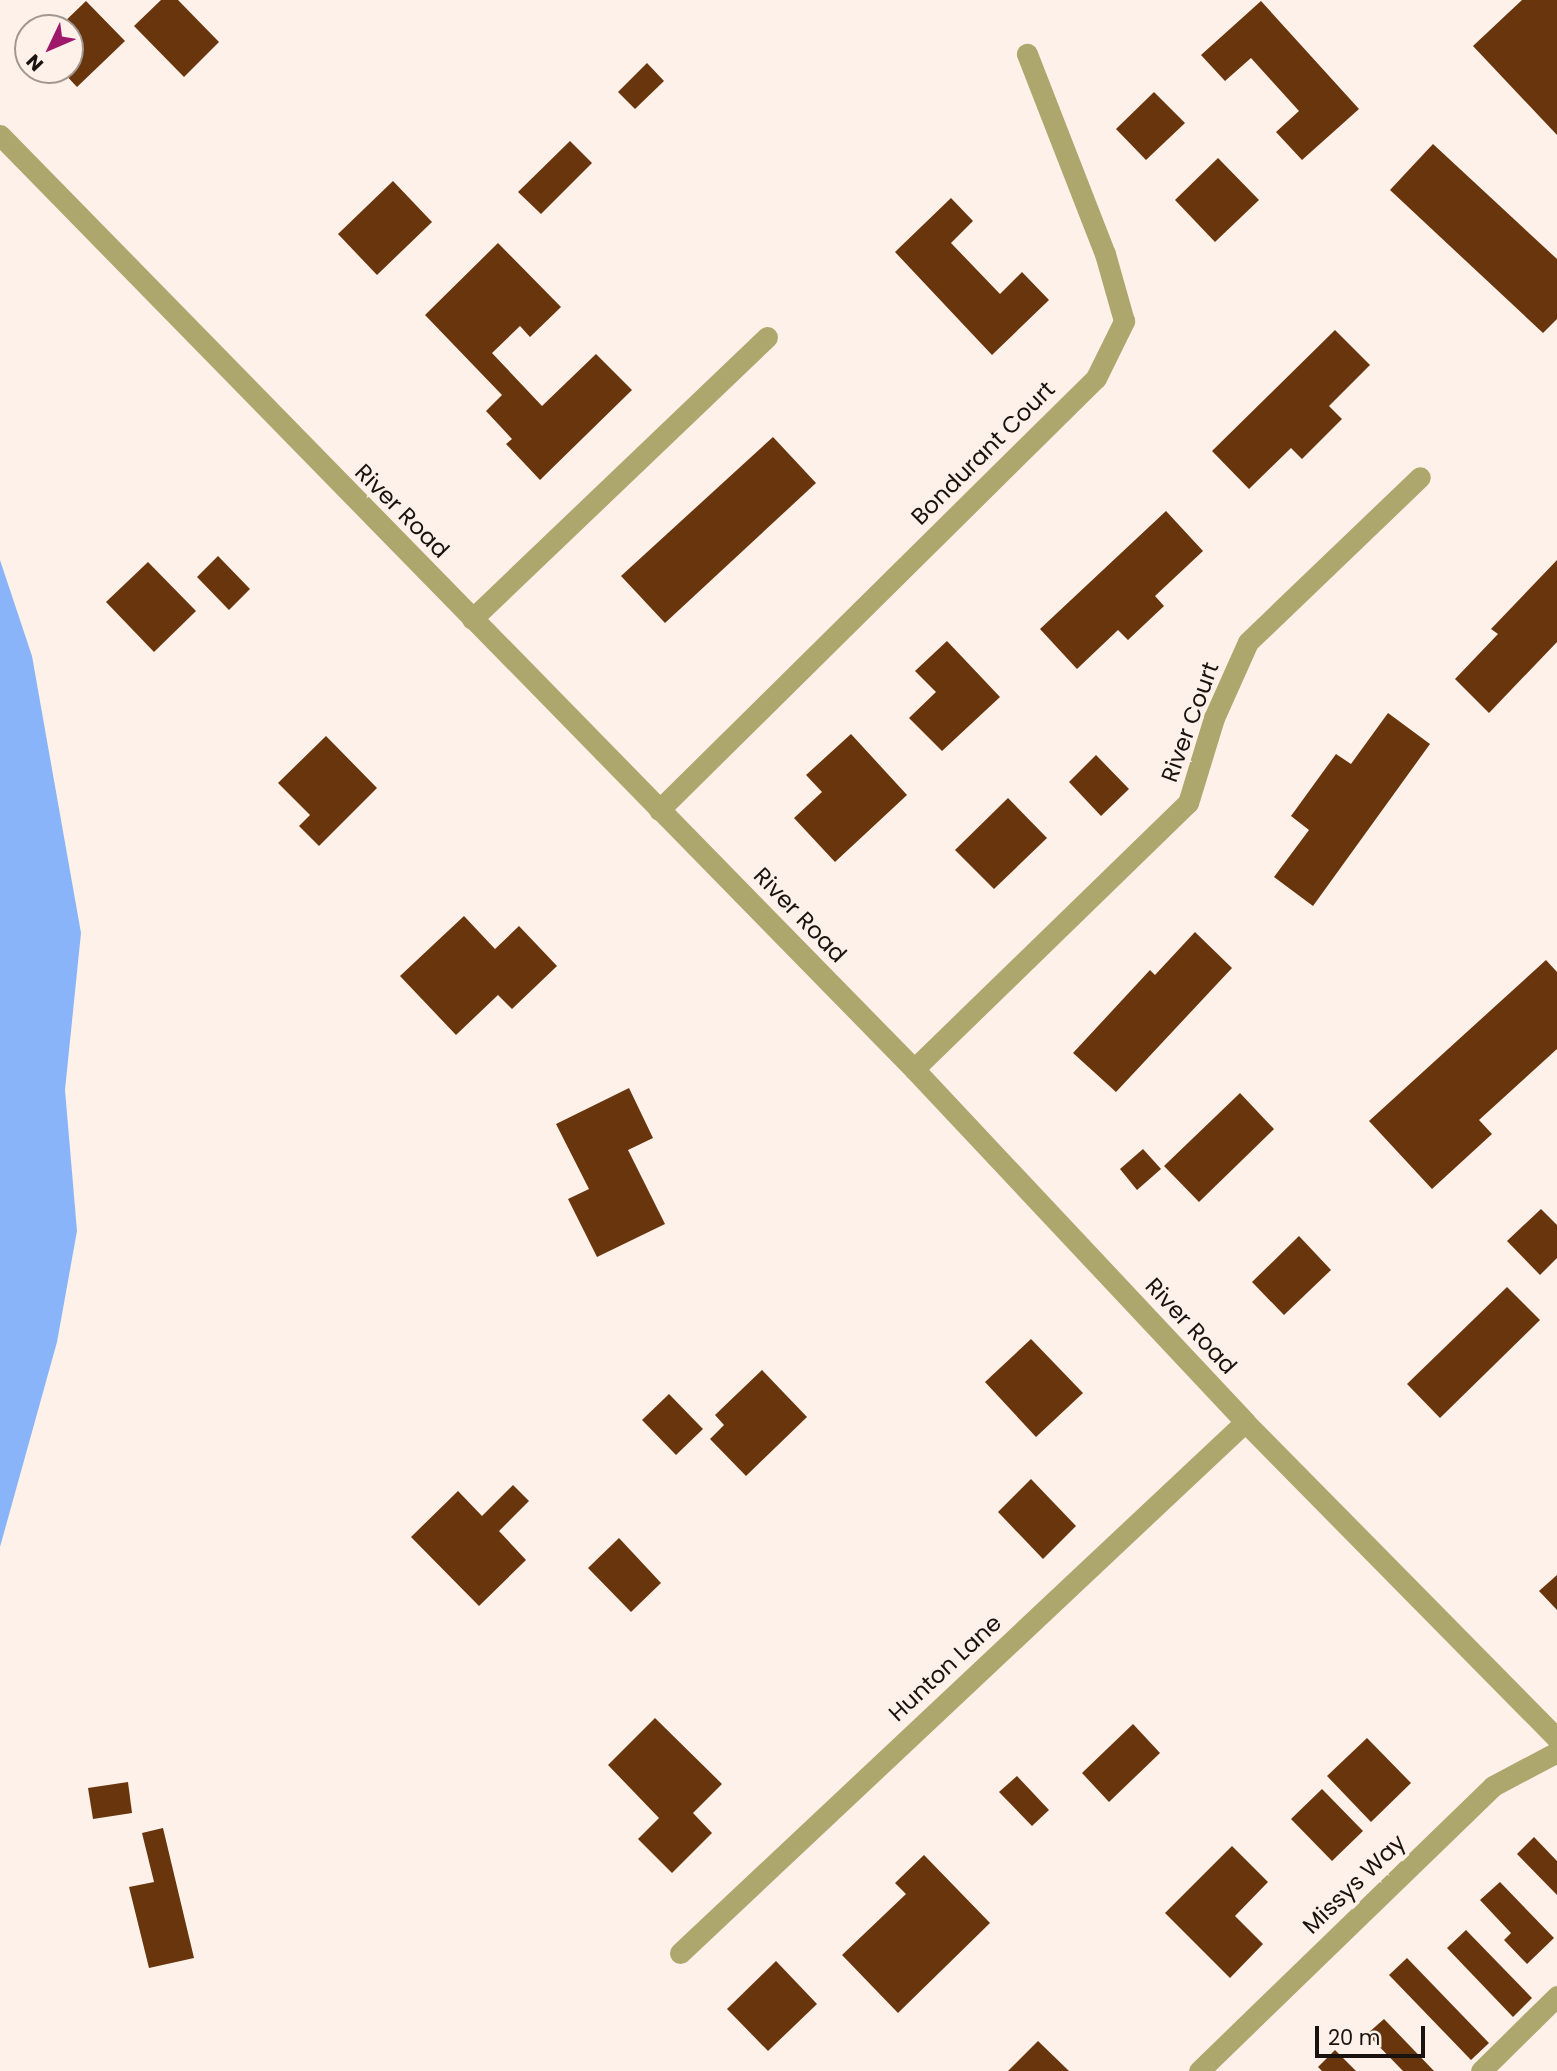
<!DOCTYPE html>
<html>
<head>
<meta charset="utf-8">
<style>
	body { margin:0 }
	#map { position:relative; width:1557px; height:2071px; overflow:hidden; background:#fdf1e9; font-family:Poppins,sans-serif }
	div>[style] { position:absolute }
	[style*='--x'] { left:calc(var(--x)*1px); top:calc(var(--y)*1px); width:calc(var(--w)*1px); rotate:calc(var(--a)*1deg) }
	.water>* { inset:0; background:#8ab4fa }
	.building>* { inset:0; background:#69350d }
	.minor>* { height:21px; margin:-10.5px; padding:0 10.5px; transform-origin:10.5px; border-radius:10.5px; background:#ada76e }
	span { translate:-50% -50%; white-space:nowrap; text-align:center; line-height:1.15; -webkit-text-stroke:7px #fdf1e9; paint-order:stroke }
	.street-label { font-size:23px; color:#19120e }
	.north { position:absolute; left:14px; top:14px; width:70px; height:70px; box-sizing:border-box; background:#fdf1e9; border:2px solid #a29891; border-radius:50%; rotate:226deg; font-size:19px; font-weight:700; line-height:28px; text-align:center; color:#19120e }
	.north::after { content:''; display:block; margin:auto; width:24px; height:32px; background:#9e196a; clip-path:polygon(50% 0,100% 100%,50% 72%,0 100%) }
	.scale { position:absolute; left:1315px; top:2026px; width:110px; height:32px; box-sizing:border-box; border:4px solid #19120e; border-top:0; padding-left:9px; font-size:21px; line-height:24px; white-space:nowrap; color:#19120e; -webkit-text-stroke:5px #fdf1e9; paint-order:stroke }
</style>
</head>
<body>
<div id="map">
	<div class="water">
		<div style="clip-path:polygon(0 560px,32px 656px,81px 933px,65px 1090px,77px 1231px,57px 1342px,0 1547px)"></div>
	</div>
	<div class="building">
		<div style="clip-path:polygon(161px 0,178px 0,219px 42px,184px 77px,134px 26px)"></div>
		<div style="clip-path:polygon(1522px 0,1557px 0,1557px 135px,1473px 46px)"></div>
		<div style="clip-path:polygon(86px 1px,125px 41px,77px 87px,61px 70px,70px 70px,70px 28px,58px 28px)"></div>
		<div style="clip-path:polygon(1261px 1px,1359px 109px,1302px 160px,1276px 132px,1299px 111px,1251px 58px,1225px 81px,1201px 55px)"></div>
		<div style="clip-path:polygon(647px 63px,664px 81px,635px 109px,618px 92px)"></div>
		<div style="clip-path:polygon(1154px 92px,1185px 123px,1146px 160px,1116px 129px)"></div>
		<div style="clip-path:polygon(570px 141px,592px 163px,541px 214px,518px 192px)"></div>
		<div style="clip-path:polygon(1433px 144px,1557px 259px,1557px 319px,1543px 333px,1390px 190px)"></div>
		<div style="clip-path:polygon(1218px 158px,1259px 200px,1215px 242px,1175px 200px)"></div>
		<div style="clip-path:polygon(393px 181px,432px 222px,377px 275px,338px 234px)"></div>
		<div style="clip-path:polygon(951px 198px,973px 221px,951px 243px,1000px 294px,1022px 272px,1049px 300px,992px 355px,895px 252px)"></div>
		<div style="clip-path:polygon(498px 243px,561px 307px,530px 337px,520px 326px,492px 353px,542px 406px,596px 354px,632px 390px,540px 480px,506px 444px,512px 439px,486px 411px,502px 395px,425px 315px)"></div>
		<div style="clip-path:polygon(1335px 330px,1370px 365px,1329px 406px,1342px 419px,1302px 459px,1291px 448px,1249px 489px,1212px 451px)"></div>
		<div style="clip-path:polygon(773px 437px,816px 483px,665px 623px,621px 576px)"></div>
		<div style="clip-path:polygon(1166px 511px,1203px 551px,1155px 596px,1164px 606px,1128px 640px,1118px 630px,1077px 669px,1040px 629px)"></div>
		<div style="clip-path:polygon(218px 556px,250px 589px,229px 610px,197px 577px)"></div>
		<div style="clip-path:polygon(1557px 560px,1557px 642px,1489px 713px,1455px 679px,1498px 634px,1491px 629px)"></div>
		<div style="clip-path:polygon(148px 562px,196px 611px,154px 652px,106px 602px)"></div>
		<div style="clip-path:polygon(947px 641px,1000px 697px,942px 751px,909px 718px,936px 692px,915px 671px)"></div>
		<div style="clip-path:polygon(1388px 713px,1430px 744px,1313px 906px,1274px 877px,1309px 830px,1291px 816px,1336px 754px,1351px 764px)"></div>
		<div style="clip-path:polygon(851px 734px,907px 795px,835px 862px,794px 818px,822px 792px,806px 775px)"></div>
		<div style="clip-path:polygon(326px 736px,377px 788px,319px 846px,299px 826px,310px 815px,278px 783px)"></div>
		<div style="clip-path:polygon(1096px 755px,1129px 789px,1101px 816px,1069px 782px)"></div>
		<div style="clip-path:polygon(1008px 798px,1047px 838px,994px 889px,955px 850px)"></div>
		<div style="clip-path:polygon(464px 916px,495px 949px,519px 926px,557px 966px,512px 1009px,498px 995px,456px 1035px,400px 976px)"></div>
		<div style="clip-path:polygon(1195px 932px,1232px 968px,1116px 1092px,1073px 1053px,1150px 970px,1155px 975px)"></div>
		<div style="clip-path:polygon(1546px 960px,1557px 972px,1557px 1049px,1479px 1120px,1492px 1134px,1432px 1189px,1369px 1121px)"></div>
		<div style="clip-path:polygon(629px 1088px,653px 1138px,628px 1150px,665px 1224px,597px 1257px,568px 1199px,589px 1189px,556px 1124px)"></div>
		<div style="clip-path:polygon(1240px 1093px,1274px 1129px,1199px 1202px,1164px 1166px)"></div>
		<div style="clip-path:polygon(1143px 1149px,1161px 1169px,1137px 1190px,1120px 1169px)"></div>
		<div style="clip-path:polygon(1541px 1209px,1557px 1225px,1557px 1258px,1540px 1275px,1507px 1241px)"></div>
		<div style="clip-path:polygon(1299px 1236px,1331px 1270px,1284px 1315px,1252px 1282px)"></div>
		<div style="clip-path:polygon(1507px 1287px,1540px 1320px,1440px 1418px,1407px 1384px)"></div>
		<div style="clip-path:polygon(1031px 1339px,1083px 1393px,1036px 1437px,985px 1382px)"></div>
		<div style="clip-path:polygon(762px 1370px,807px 1417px,746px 1476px,710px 1439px,724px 1425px,715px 1415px)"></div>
		<div style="clip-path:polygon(669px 1394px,703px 1429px,676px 1455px,642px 1420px)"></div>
		<div style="clip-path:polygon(1031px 1479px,1076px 1526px,1043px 1559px,998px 1512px)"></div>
		<div style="clip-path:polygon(513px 1485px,529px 1501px,499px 1531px,526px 1560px,479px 1606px,411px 1537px,458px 1491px,482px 1516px)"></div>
		<div style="clip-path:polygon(619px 1538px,661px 1583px,631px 1612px,588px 1568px)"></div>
		<div style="clip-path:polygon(1557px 1575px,1557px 1610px,1539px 1591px)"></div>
		<div style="clip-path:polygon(655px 1718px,722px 1784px,693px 1813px,712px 1833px,672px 1873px,638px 1839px,659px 1818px,608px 1765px)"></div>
		<div style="clip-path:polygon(1133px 1724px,1160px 1753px,1109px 1802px,1082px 1773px)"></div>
		<div style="clip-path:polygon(1367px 1738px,1411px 1783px,1371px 1822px,1327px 1776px)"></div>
		<div style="clip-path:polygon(1017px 1776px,1049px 1810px,1032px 1826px,999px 1792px)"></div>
		<div style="clip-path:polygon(128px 1782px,132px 1813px,93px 1819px,88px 1788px)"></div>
		<div style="clip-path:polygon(1322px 1789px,1363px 1831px,1332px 1861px,1291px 1819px)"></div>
		<div style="clip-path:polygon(163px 1828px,194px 1958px,149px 1968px,129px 1887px,154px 1882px,142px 1833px)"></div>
		<div style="clip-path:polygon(1534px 1837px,1557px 1861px,1557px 1895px,1517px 1854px)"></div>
		<div style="clip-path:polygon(1232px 1846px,1268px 1882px,1235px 1916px,1263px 1944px,1230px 1978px,1165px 1913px)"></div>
		<div style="clip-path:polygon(924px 1855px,990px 1923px,898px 2013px,842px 1955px,906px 1894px,895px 1883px)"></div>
		<div style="clip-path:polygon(1500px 1882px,1554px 1938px,1527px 1964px,1504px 1940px,1511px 1933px,1480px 1900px)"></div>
		<div style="clip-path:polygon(1466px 1930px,1532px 1998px,1513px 2017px,1447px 1948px)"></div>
		<div style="clip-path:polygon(1407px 1958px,1489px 2043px,1471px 2060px,1389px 1975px)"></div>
		<div style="clip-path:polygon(776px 1961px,817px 2004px,768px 2051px,727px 2009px)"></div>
		<div style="clip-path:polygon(1384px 2019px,1434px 2071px,1403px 2071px,1367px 2034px)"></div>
		<div style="clip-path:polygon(1038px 2041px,1069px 2071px,1008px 2071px)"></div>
		<div style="clip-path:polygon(1335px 2050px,1356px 2071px,1322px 2071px,1318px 2067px)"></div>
	</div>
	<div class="minor">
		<div style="--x:0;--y:135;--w:1307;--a:45.62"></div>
		<div style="--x:914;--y:1069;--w:484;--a:46.8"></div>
		<div style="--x:1245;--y:1422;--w:444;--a:45.4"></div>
		<div style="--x:472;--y:619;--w:408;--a:-43.7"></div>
		<div style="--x:659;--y:810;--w:614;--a:-44.67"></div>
		<div style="--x:1096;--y:378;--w:64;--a:-63.8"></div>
		<div style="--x:1124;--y:321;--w:70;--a:-105.8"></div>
		<div style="--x:1105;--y:254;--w:215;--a:-111.3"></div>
		<div style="--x:914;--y:1069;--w:382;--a:-44.2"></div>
		<div style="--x:1188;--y:803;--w:89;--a:-73"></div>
		<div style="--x:1214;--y:718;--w:83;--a:-65.9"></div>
		<div style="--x:1248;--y:642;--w:238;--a:-43.8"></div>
		<div style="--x:680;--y:1953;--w:775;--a:-43.22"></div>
		<div style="--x:1199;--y:2071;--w:409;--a:-44.1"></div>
		<div style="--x:1493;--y:1786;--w:72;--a:-28"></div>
		<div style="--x:1481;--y:2071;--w:107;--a:-44.6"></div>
	</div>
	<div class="street-label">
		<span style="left:983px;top:453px;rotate:-45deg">Bondurant Court</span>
		<span style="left:402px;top:511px;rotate:45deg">River Road</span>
		<span style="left:1190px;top:722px;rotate:-70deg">River Court</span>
		<span style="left:800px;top:915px;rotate:46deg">River Road</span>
		<span style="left:1191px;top:1326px;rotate:47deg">River Road</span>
		<span style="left:945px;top:1668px;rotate:-43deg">Hunton Lane</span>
		<span style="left:1354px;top:1884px;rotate:-44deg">Missys Way</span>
	</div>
	<div class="north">N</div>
	<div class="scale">20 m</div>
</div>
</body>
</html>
